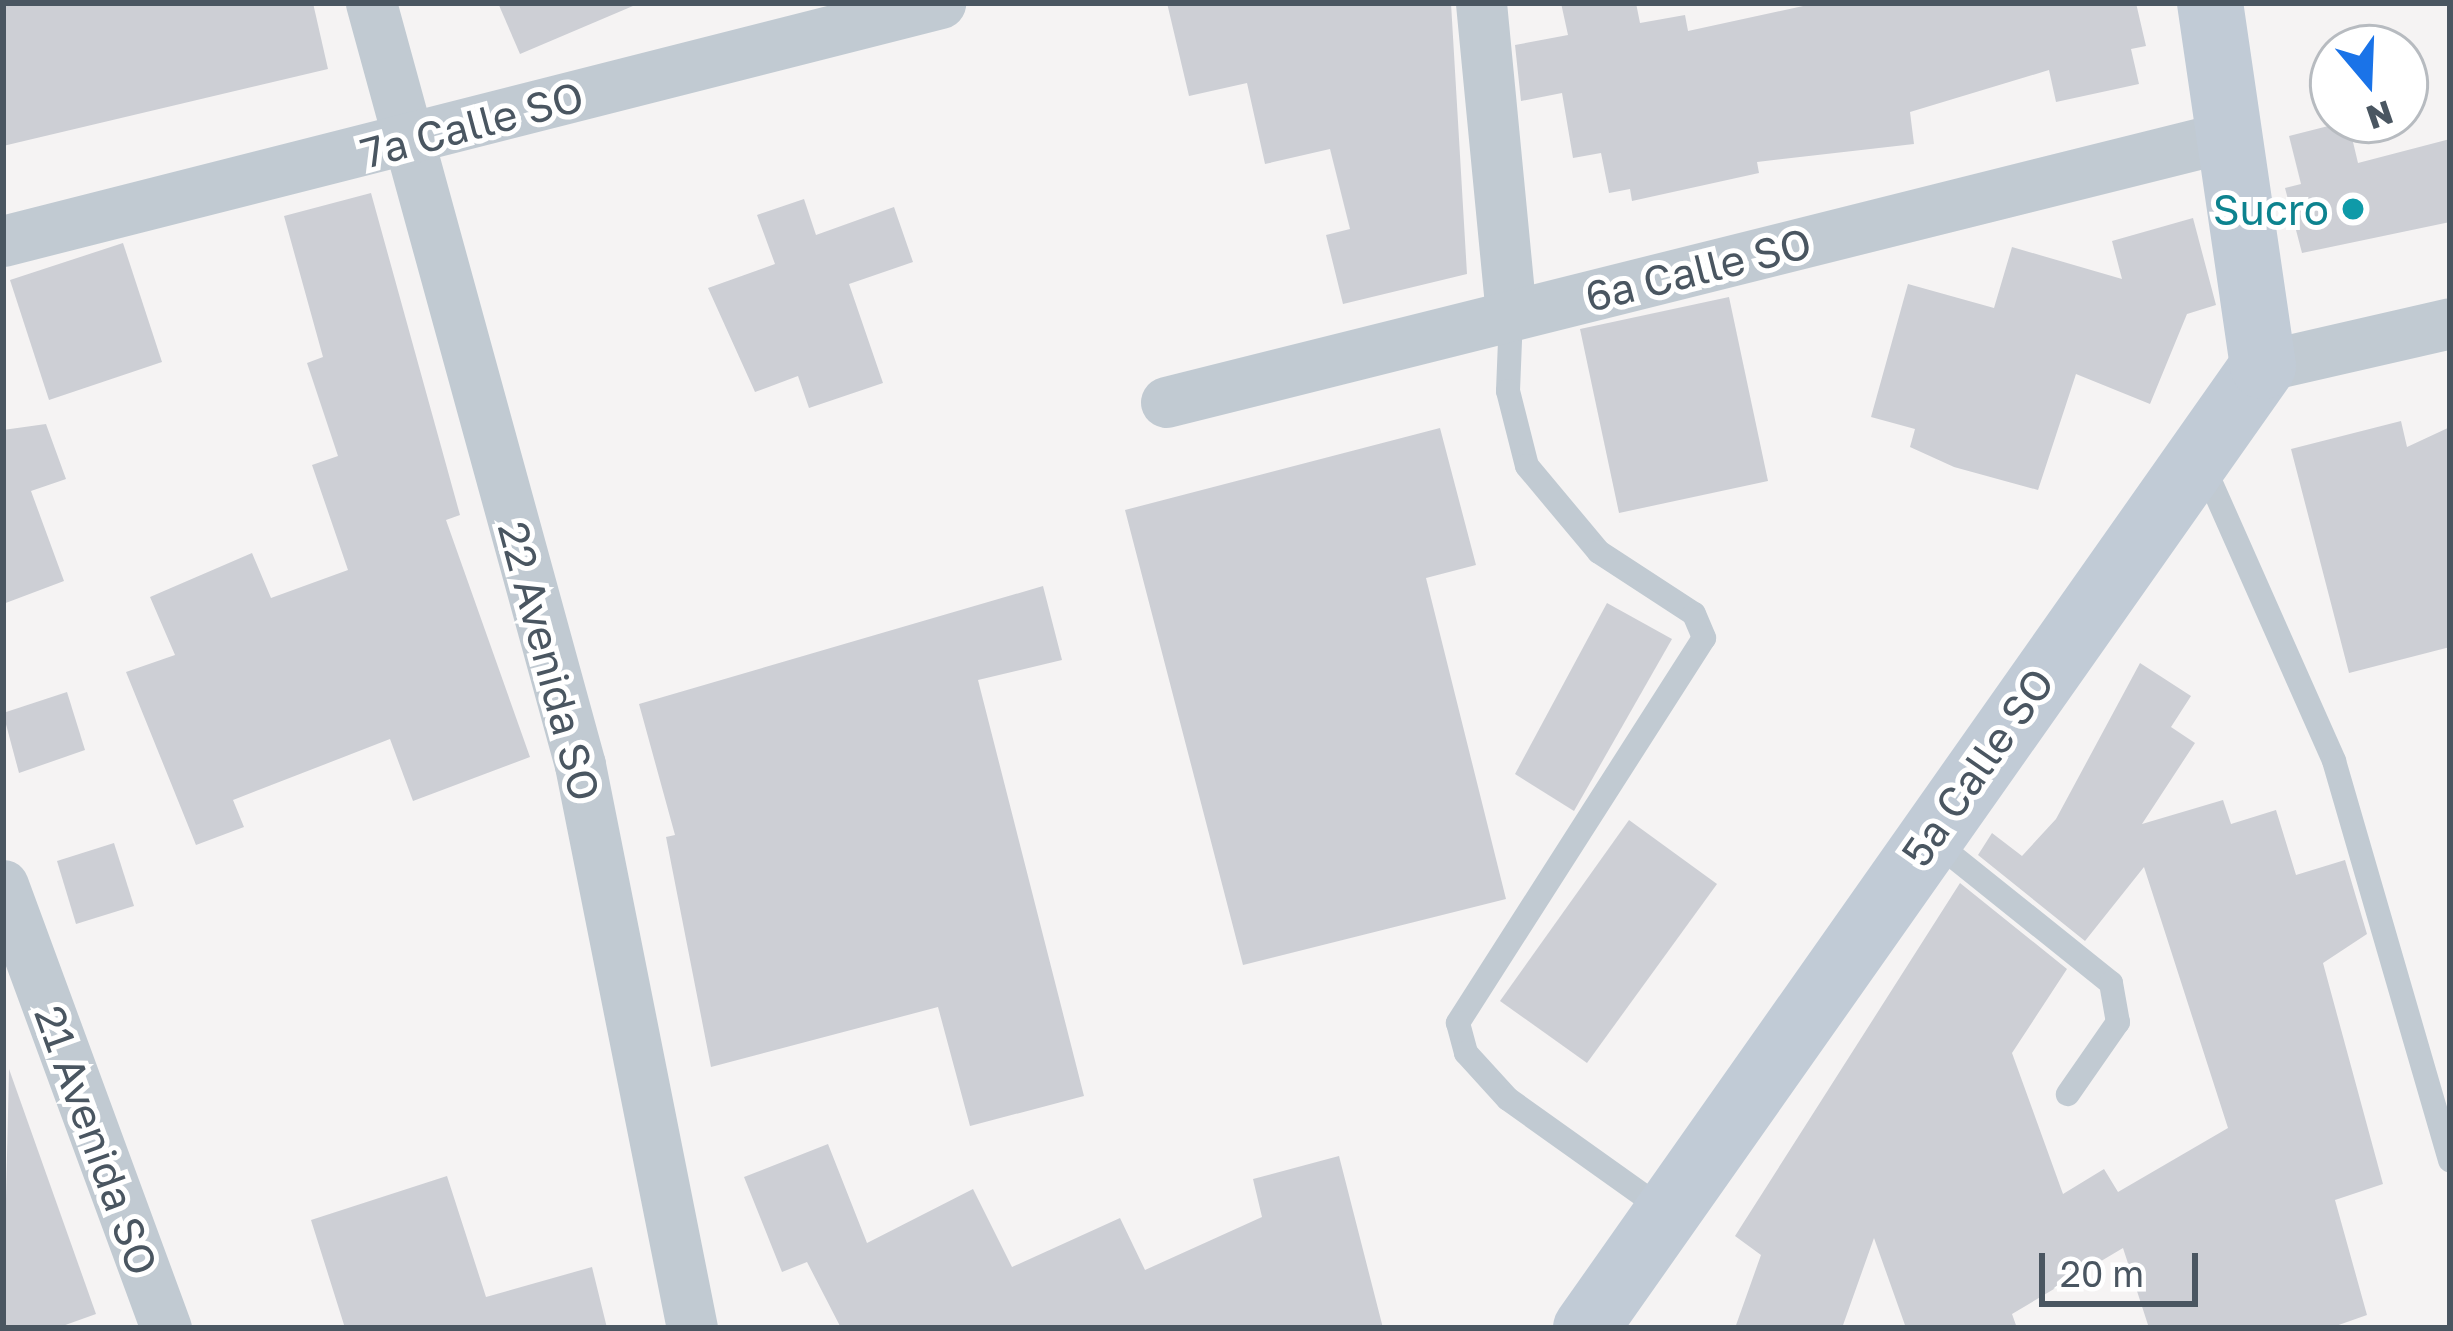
<!DOCTYPE html>
<html>
<head>
<meta charset="utf-8">
<style>
	body { margin:0 }
	#map { position:relative; width:2453px; height:1331px; overflow:hidden; background:#f5f3f3; font-family:"Golos Text",sans-serif }
	div>[style] { position:absolute }
	[style*='--x'] { left:calc(var(--x)*1px); top:calc(var(--y)*1px); width:calc(var(--w)*1px); rotate:calc(var(--a)*1deg) }
	.building>* { inset:0; background:#cdcfd5 }
	.lane>* { height:24px; margin:-12px; padding:0 12px; transform-origin:12px; border-radius:12px; background:#c1cad2 }
	.street>* { height:51px; margin:-25.5px; padding:0 25.5px; transform-origin:25.5px; border-radius:25.5px; background:#c1cad2 }
	.secondary>* { height:66px; margin:-33px; padding:0 33px; transform-origin:33px; border-radius:33px; background:#c1cbd6 }
	.dots>* { width:33px; height:33px; translate:-50% -50%; box-sizing:border-box; border:6px solid #fff; border-radius:50% }
	span { translate:-50% -50%; white-space:nowrap; text-align:center; line-height:1.15; -webkit-text-stroke:10px #fff; paint-order:stroke }
	.street-label { font-size:42px; color:#4a5661 }
	.culture-label { font-size:42px; color:#0d838f }
	.right { translate:-100% -50%; text-align:right }
	.frame { position:absolute; inset:0; border:6px solid #4a5661; pointer-events:none }
	.north { position:absolute; left:2309px; top:24px; width:120px; height:120px; box-sizing:border-box; background:#fff; border:3px solid #b7bbc0; border-radius:50%; rotate:161deg; font-size:33px; font-weight:700; line-height:48px; text-align:center; color:#4a5661 }
	.north::after { content:''; display:block; margin:auto; width:42px; height:54px; background:#1a73e8; clip-path:polygon(50% 0,100% 100%,50% 72%,0 100%) }
	.scale { position:absolute; left:2039px; top:1253px; width:159px; height:54px; box-sizing:border-box; border:6px solid #4a5661; border-top:0; padding-left:15px; font-size:36px; line-height:42px; white-space:nowrap; color:#4a5661; -webkit-text-stroke:9px #fff; paint-order:stroke }
</style>
</head>
<body>
<div id="map">
	<div class="building">
		<div style="clip-path:polygon(3px 3px,313px 3px,328px 69px,3px 146px)"></div>
		<div style="clip-path:polygon(498px 3px,640px 3px,520px 54px)"></div>
		<div style="clip-path:polygon(1167px 3px,1451px 3px,1467px 274px,1343px 304px,1326px 235px,1350px 229px,1330px 149px,1265px 164px,1247px 83px,1189px 96px)"></div>
		<div style="clip-path:polygon(1561px 3px,1636px 3px,1640px 23px,1685px 15px,1688px 31px,1817px 3px,2136px 3px,2146px 46px,2131px 49px,2139px 84px,2056px 102px,2049px 70px,1910px 112px,1914px 144px,1757px 162px,1759px 173px,1632px 201px,1630px 189px,1609px 193px,1601px 153px,1573px 158px,1562px 93px,1521px 101px,1515px 45px,1568px 35px)"></div>
		<div style="clip-path:polygon(2348px 121px,2358px 163px,2450px 139px,2450px 222px,2302px 253px,2285px 188px,2301px 184px,2289px 136px)"></div>
		<div style="clip-path:polygon(371px 193px,460px 515px,446px 520px,530px 757px,413px 801px,390px 739px,233px 800px,244px 827px,196px 845px,126px 672px,175px 655px,150px 597px,252px 553px,271px 598px,348px 570px,312px 465px,338px 456px,307px 363px,323px 357px,284px 216px)"></div>
		<div style="clip-path:polygon(804px 199px,816px 235px,894px 207px,913px 262px,849px 284px,883px 383px,809px 408px,798px 376px,755px 392px,708px 288px,775px 264px,757px 215px)"></div>
		<div style="clip-path:polygon(2193px 218px,2216px 305px,2187px 314px,2150px 404px,2076px 374px,2038px 490px,1954px 467px,1910px 447px,1915px 429px,1871px 417px,1908px 284px,1994px 308px,2012px 247px,2122px 279px,2112px 241px)"></div>
		<div style="clip-path:polygon(123px 243px,162px 362px,49px 400px,10px 280px)"></div>
		<div style="clip-path:polygon(1729px 297px,1768px 481px,1619px 513px,1580px 329px)"></div>
		<div style="clip-path:polygon(2401px 421px,2407px 447px,2450px 427px,2450px 647px,2349px 673px,2291px 449px)"></div>
		<div style="clip-path:polygon(46px 424px,66px 479px,31px 491px,64px 581px,3px 604px,3px 430px)"></div>
		<div style="clip-path:polygon(1440px 428px,1476px 565px,1426px 578px,1506px 899px,1243px 965px,1125px 510px)"></div>
		<div style="clip-path:polygon(1043px 586px,1062px 660px,978px 680px,1084px 1096px,970px 1126px,938px 1007px,711px 1067px,666px 837px,675px 835px,639px 704px)"></div>
		<div style="clip-path:polygon(1607px 603px,1672px 639px,1574px 811px,1515px 774px)"></div>
		<div style="clip-path:polygon(2140px 663px,2191px 696px,2171px 727px,2195px 743px,2142px 824px,2223px 800px,2231px 824px,2276px 810px,2296px 875px,2345px 860px,2367px 934px,2323px 963px,2383px 1184px,2335px 1200px,2367px 1315px,2330px 1328px,2149px 1328px,2123px 1248px,2012px 1314px,2017px 1328px,1906px 1328px,1874px 1238px,1842px 1328px,1735px 1328px,1761px 1255px,1735px 1236px,1960px 883px,2067px 969px,2012px 1053px,2063px 1194px,2104px 1169px,2118px 1192px,2228px 1128px,2144px 867px,2085px 941px,1978px 855px,1992px 833px,2022px 856px,2056px 819px)"></div>
		<div style="clip-path:polygon(67px 692px,85px 750px,19px 773px,3px 713px)"></div>
		<div style="clip-path:polygon(1629px 820px,1717px 884px,1587px 1063px,1500px 1001px)"></div>
		<div style="clip-path:polygon(114px 843px,134px 906px,76px 924px,57px 861px)"></div>
		<div style="clip-path:polygon(9px 1069px,96px 1314px,57px 1328px,3px 1328px)"></div>
		<div style="clip-path:polygon(828px 1144px,867px 1243px,973px 1189px,1012px 1267px,1120px 1218px,1145px 1270px,1262px 1217px,1253px 1179px,1339px 1156px,1383px 1328px,841px 1328px,807px 1262px,782px 1272px,744px 1177px)"></div>
		<div style="clip-path:polygon(447px 1176px,486px 1297px,592px 1267px,607px 1328px,345px 1328px,311px 1220px)"></div>
	</div>
	<div class="lane">
		<div style="--x:1511;--y:316;--w:75;--a:92.3"></div>
		<div style="--x:1508;--y:391;--w:77;--a:75.8"></div>
		<div style="--x:1527;--y:466;--w:112;--a:50.1"></div>
		<div style="--x:1599;--y:552;--w:113;--a:33.1"></div>
		<div style="--x:1694;--y:614;--w:26;--a:67"></div>
		<div style="--x:1704;--y:638;--w:457;--a:122.6"></div>
		<div style="--x:1458;--y:1023;--w:31;--a:75"></div>
		<div style="--x:1466;--y:1053;--w:62;--a:47.6"></div>
		<div style="--x:1508;--y:1099;--w:193;--a:35.5"></div>
		<div style="--x:2203;--y:465;--w:324;--a:66.1"></div>
		<div style="--x:2334;--y:761;--w:416;--a:73.8"></div>
		<div style="--x:1930;--y:838;--w:232;--a:38.7"></div>
		<div style="--x:2111;--y:983;--w:40;--a:80"></div>
		<div style="--x:2118;--y:1022;--w:88;--a:124.8"></div>
	</div>
	<div class="street">
		<div style="--x:371;--y:3;--w:790;--a:74.66"></div>
		<div style="--x:580;--y:765;--w:574;--a:78.75"></div>
		<div style="--x:1481;--y:3;--w:314;--a:84.5"></div>
		<div style="--x:3;--y:241;--w:967;--a:-14.25"></div>
		<div style="--x:2263;--y:366;--w:192;--a:-12.9"></div>
		<div style="--x:1166;--y:402;--w:1096;--a:-14.05"></div>
		<div style="--x:3;--y:885;--w:472;--a:69.8"></div>
	</div>
	<div class="secondary">
		<div style="--x:1586;--y:1328;--w:1176;--a:-54.86"></div>
		<div style="--x:2263;--y:366;--w:367;--a:-98.3"></div>
	</div>
	<div class="dots">
		<div style="left:2353px;top:209px;background:#0f9aa8"></div>
	</div>
	<div class="street-label">
		<span style="left:472px;top:124px;rotate:-15deg">7a Calle SO</span>
		<span style="left:1698px;top:269px;rotate:-14deg">6a Calle SO</span>
		<span style="left:550px;top:661px;rotate:75deg">22 Avenida SO</span>
		<span style="left:1977px;top:767px;rotate:-55deg">5a Calle SO</span>
		<span style="left:97px;top:1140px;rotate:70deg">21 Avenida SO</span>
	</div>
	<div class="culture-label">
		<span class="right" style="left:2329px;top:209px">Sucro</span>
	</div>
	<div class="frame"></div>
	<div class="north">N</div>
	<div class="scale">20 m</div>
</div>
</body>
</html>
